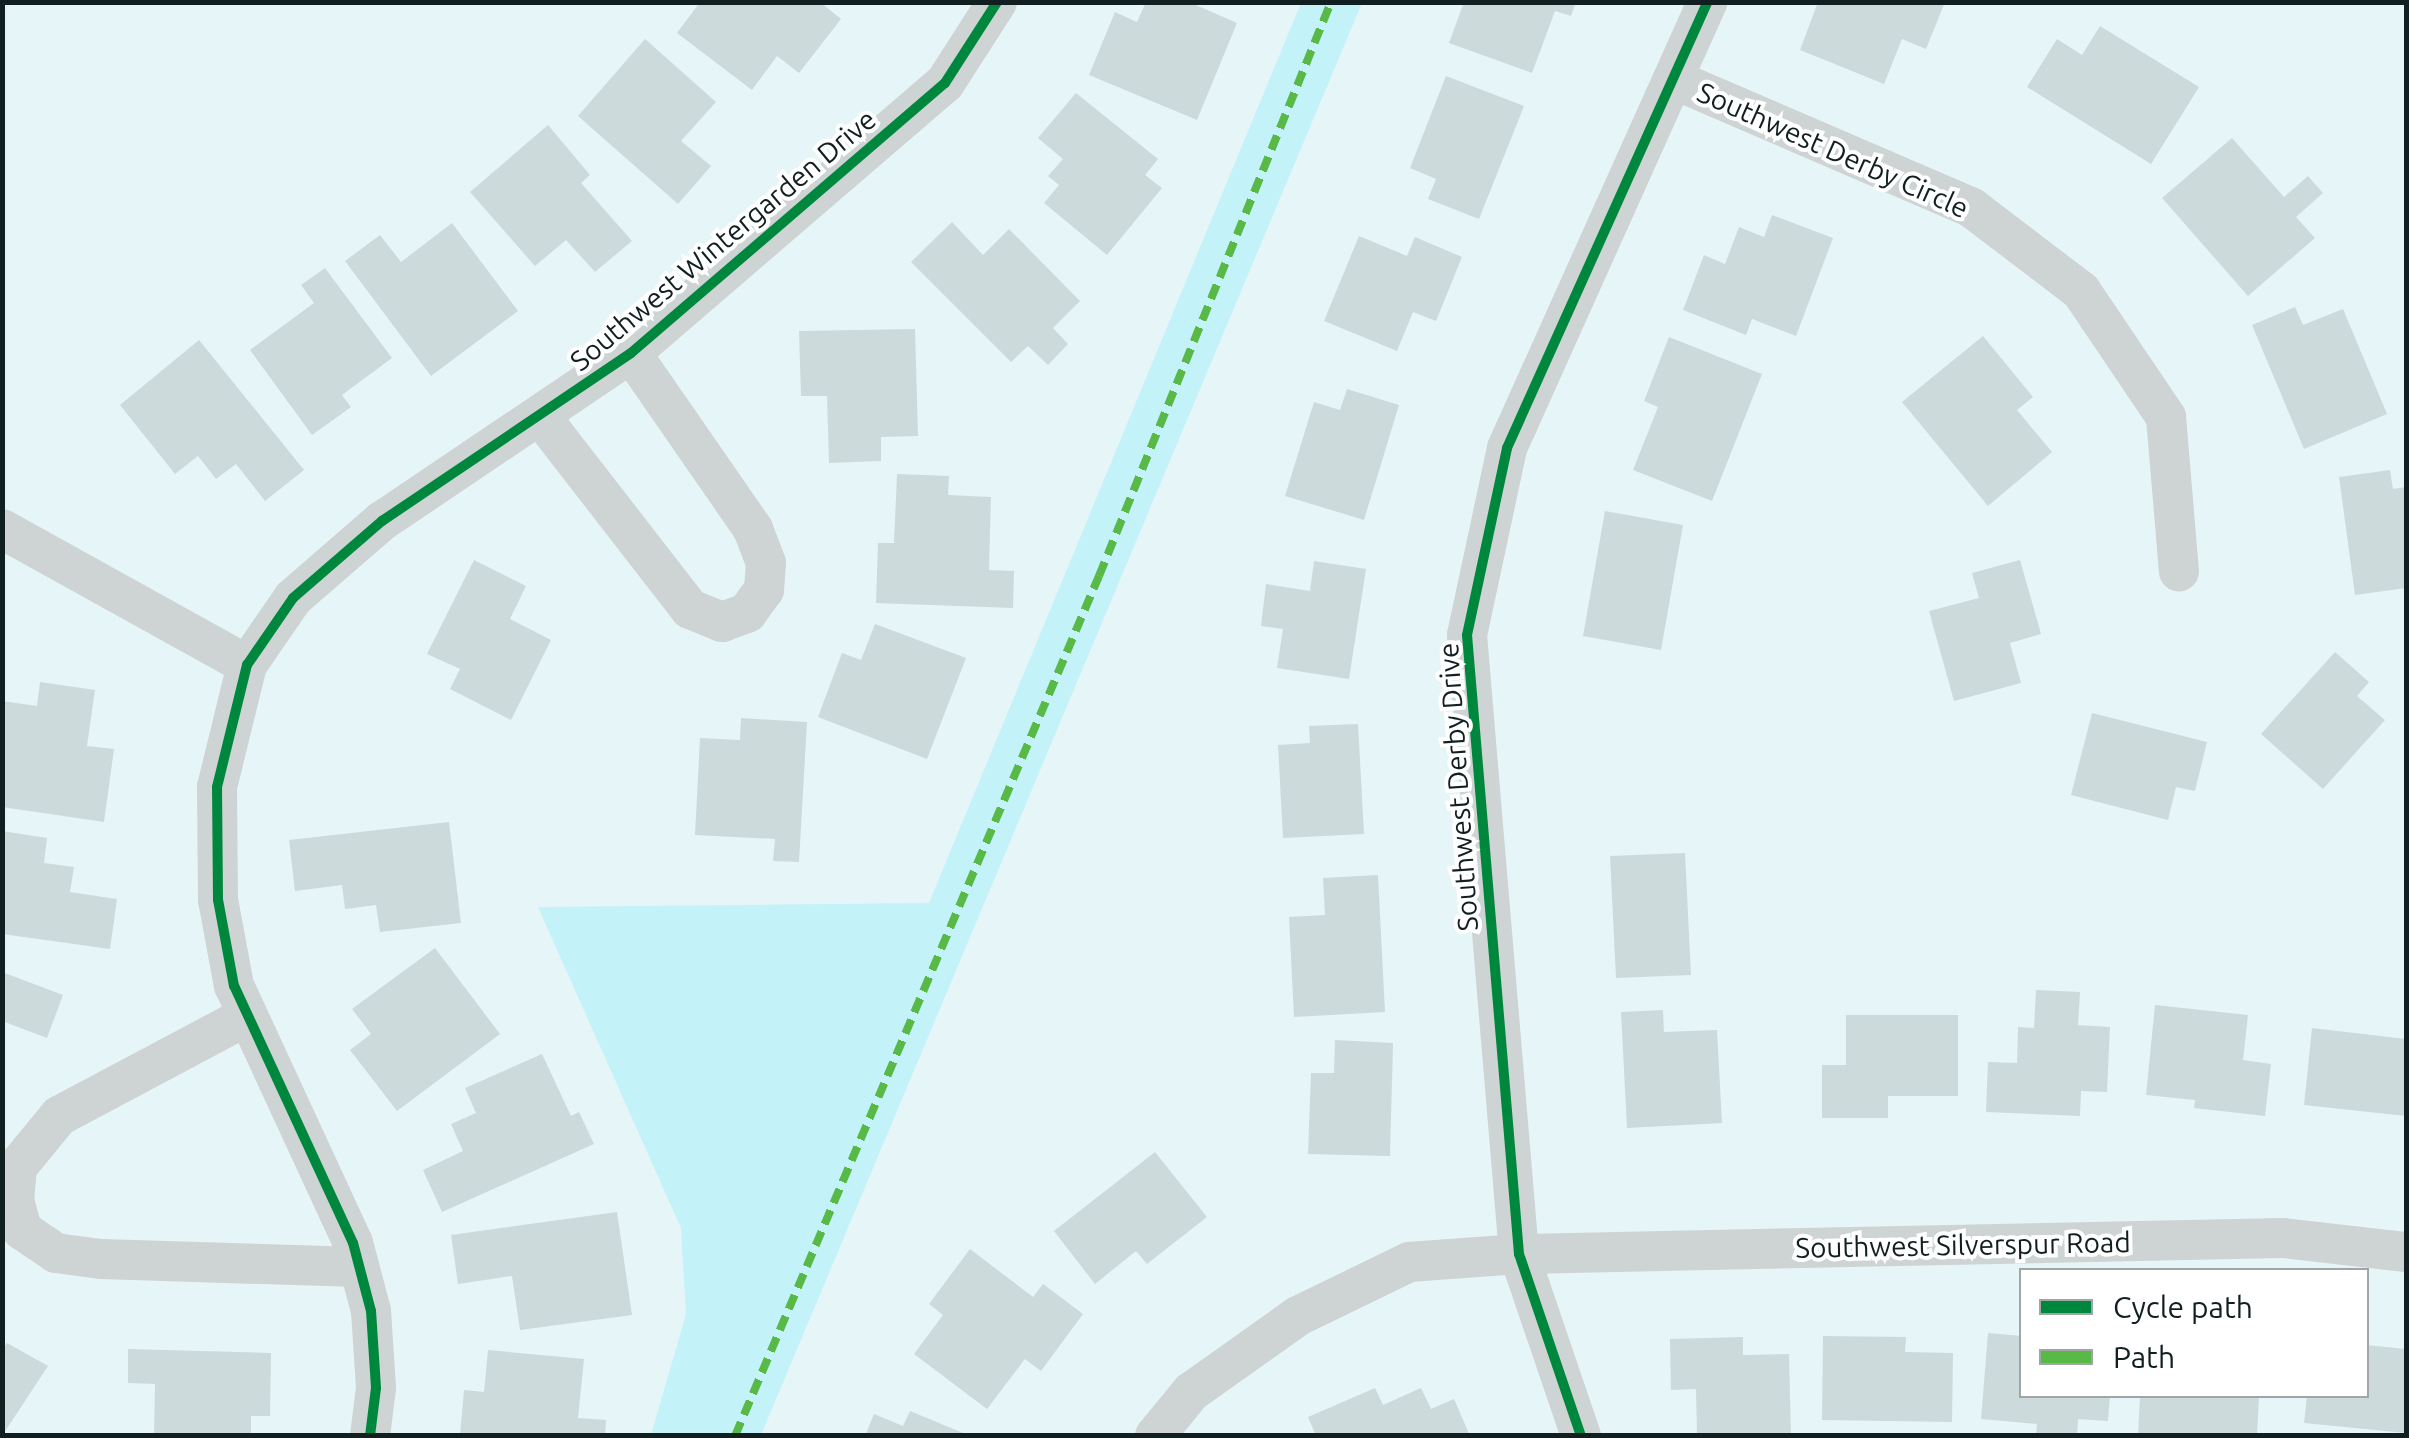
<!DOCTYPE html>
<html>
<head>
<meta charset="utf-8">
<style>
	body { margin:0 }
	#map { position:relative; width:2409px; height:1438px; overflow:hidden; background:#e6f5f7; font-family:Ubuntu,sans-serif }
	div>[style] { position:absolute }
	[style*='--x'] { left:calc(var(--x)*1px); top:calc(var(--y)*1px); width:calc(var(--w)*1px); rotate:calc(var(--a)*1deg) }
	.green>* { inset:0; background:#c3f2f8 }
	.building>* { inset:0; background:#cddadc }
	.minor>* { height:40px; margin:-20px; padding:0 20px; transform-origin:20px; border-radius:20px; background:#ced3d4 }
	.quiet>* { height:8px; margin-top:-4px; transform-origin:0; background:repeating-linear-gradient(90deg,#58b947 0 15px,transparent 0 23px) }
	.cycleway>* { height:10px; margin:-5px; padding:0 5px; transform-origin:5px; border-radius:5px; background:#00873e }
	span { translate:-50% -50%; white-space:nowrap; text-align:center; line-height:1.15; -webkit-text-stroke:8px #fff; paint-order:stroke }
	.street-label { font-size:28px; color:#121f20 }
	.frame { position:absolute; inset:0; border:5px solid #121f20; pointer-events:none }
	.legend { position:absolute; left:2019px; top:1268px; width:350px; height:130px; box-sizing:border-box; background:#fff; border:2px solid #a0a5a6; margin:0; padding:12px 18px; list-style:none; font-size:30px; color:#121f20 }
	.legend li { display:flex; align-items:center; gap:20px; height:50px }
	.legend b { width:50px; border:2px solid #a0a5a6 }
</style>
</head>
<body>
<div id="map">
	<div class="green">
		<div style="clip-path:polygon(1301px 3px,1362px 3px,761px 1435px,651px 1435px,686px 1314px,681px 1228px,538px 907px,929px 903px)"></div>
	</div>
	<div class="building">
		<div style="clip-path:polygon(700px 2px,820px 2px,841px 19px,799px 73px,777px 56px,752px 90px,677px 33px)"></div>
		<div style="clip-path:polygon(1146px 2px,1189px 2px,1237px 23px,1197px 120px,1089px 75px,1115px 12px,1137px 22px)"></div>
		<div style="clip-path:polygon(1464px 2px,1576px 2px,1571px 16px,1555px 11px,1532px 73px,1449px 43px)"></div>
		<div style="clip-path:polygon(1818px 2px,1945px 2px,1926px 49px,1902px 39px,1884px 84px,1800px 50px)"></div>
		<div style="clip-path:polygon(2100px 26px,2199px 87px,2151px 164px,2027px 87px,2057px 39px,2082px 55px)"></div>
		<div style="clip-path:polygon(645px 39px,716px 102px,681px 141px,711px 166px,678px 204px,578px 116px)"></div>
		<div style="clip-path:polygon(1446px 76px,1524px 106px,1479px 219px,1428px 199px,1436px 179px,1410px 168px)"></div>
		<div style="clip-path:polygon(1076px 93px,1158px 159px,1145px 175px,1162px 188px,1107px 255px,1044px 203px,1059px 185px,1048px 176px,1063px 159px,1038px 138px)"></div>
		<div style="clip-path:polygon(548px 125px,590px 175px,581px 183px,632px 241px,595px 272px,566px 240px,535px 266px,470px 192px)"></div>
		<div style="clip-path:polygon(2232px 138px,2284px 197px,2308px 176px,2323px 193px,2296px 217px,2315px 238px,2248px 296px,2162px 198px)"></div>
		<div style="clip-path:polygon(1772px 215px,1833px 238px,1796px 336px,1752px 319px,1746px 335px,1683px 310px,1704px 255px,1725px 264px,1739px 227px,1764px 237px)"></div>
		<div style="clip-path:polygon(952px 222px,983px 255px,1009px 229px,1080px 301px,1053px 328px,1068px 344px,1048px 365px,1028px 346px,1011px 362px,911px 262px)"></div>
		<div style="clip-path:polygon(452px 223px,518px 311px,431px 376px,345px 261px,380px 235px,401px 262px)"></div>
		<div style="clip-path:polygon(1359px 236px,1407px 256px,1415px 237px,1462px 257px,1436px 321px,1413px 312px,1397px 351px,1324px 321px)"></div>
		<div style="clip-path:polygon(325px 268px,392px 358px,342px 395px,351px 407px,312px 435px,250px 350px,314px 303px,301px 285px)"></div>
		<div style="clip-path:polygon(2295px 307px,2303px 325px,2343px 309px,2387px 414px,2304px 449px,2252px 325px)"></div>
		<div style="clip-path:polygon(915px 329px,918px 436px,881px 437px,881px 461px,829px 463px,827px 396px,801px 396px,799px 331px)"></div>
		<div style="clip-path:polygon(1983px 336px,2033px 397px,2017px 410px,2052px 452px,1988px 506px,1902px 402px)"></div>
		<div style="clip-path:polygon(1669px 337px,1762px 374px,1712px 501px,1633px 470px,1658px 407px,1644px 401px)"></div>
		<div style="clip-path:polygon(199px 340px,304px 470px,265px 501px,236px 464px,216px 479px,198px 456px,175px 474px,120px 405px)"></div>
		<div style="clip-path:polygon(1347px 389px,1399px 405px,1364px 520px,1285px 496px,1314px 402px,1340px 410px)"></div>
		<div style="clip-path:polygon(2390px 470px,2393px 489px,2406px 487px,2406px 588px,2355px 595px,2339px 477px)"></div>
		<div style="clip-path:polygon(897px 474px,949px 476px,948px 495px,991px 497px,989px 570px,1014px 571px,1013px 608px,876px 603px,878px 543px,894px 543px)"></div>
		<div style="clip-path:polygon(1605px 511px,1683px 525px,1661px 650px,1583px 636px)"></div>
		<div style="clip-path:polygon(474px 560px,526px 586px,510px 619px,551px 640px,511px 720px,450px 689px,460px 669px,427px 654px)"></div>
		<div style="clip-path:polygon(2020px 560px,2041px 634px,2010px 643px,2021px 683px,1954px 701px,1929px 611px,1979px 598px,1972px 573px)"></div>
		<div style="clip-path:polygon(1314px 561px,1366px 569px,1349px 679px,1277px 668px,1283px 629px,1261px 626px,1266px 584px,1310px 591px)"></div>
		<div style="clip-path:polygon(875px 624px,966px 658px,927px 759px,818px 717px,842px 653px,861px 660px)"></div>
		<div style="clip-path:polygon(2335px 652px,2369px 682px,2357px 696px,2385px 720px,2323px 789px,2261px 734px)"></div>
		<div style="clip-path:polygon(40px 682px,95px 690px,87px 746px,114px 749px,104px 822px,2px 807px,2px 701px,37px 706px)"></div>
		<div style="clip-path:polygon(2092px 713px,2207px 742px,2195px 791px,2176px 787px,2168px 820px,2071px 795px)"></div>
		<div style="clip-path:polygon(741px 718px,807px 722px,799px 862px,773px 861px,775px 839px,695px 835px,700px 738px,740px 740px)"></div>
		<div style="clip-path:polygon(1358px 724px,1364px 834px,1283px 838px,1278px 745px,1310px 743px,1309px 726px)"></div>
		<div style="clip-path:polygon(449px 822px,461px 923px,380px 932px,376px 905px,345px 909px,342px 885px,295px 891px,289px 840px)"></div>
		<div style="clip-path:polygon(2px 831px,47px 838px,44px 863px,74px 867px,70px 892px,117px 899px,110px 949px,2px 934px)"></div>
		<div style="clip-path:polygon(1685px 853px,1691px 975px,1616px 978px,1610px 856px)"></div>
		<div style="clip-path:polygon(1378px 875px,1385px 1012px,1294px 1017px,1289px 917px,1325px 915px,1323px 878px)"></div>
		<div style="clip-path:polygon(435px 948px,500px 1034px,397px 1111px,350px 1050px,371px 1034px,352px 1009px)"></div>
		<div style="clip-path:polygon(2px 972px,63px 995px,47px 1038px,2px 1021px)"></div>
		<div style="clip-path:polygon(2036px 990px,2080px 992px,2078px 1025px,2110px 1027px,2107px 1092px,2081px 1091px,2080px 1116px,1986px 1112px,1988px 1062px,2017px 1063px,2018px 1027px,2034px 1028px)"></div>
		<div style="clip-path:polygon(2155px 1005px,2248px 1015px,2243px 1060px,2271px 1064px,2265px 1116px,2194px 1108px,2195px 1100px,2146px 1095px)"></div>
		<div style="clip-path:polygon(1663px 1010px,1664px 1032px,1717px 1030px,1722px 1123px,1627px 1128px,1621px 1012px)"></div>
		<div style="clip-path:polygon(1846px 1015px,1958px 1015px,1958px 1096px,1888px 1096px,1888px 1118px,1822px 1118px,1822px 1065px,1846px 1065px)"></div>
		<div style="clip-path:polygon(2312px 1028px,2406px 1039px,2406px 1116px,2304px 1105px)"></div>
		<div style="clip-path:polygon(1335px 1040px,1393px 1043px,1390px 1156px,1308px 1154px,1311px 1073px,1334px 1073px)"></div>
		<div style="clip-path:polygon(542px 1054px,571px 1116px,579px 1112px,594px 1144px,442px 1212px,423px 1170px,463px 1151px,451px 1124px,476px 1113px,465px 1088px)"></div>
		<div style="clip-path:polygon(1155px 1152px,1207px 1217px,1147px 1264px,1136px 1251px,1095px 1284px,1054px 1231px)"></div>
		<div style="clip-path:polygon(617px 1212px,632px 1315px,520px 1330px,512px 1276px,458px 1284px,451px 1235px)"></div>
		<div style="clip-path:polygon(970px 1249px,1033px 1297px,1043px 1284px,1083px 1314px,1041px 1371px,1025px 1359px,987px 1409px,914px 1354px,943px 1315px,929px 1304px)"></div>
		<div style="clip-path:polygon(1988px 1333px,2022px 1336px,2022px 1396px,2110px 1396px,2108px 1421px,2078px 1419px,2077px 1436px,2036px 1436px,2037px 1424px,1981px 1419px)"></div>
		<div style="clip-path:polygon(1823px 1336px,1906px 1337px,1905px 1352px,1953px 1353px,1952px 1422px,1822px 1420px)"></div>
		<div style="clip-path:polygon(1743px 1337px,1743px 1355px,1789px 1354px,1791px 1436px,1697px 1436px,1696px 1389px,1671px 1390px,1670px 1339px)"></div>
		<div style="clip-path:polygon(7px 1343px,48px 1366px,2px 1436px,2px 1351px)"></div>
		<div style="clip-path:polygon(2366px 1345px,2406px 1349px,2406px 1433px,2304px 1423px,2307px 1396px,2366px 1396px)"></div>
		<div style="clip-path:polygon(128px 1349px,271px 1353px,270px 1416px,251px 1416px,251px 1436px,154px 1436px,155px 1384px,128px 1383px)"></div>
		<div style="clip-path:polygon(488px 1350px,584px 1359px,578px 1418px,606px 1420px,605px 1436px,460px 1436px,464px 1390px,484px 1392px)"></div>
		<div style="clip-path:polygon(1375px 1388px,1383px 1405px,1421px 1388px,1431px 1409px,1454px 1399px,1470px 1436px,1316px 1436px,1308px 1417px)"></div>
		<div style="clip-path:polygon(2140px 1396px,2259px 1396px,2257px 1436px,2138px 1436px)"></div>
		<div style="clip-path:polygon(910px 1411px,968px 1435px,968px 1436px,865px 1436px,874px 1414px,903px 1426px)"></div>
	</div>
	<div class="minor">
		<div style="--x:1673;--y:79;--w:326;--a:23.3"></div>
		<div style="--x:1972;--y:208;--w:137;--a:37.3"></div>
		<div style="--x:2081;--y:291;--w:152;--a:56"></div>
		<div style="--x:2166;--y:417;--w:155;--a:85.2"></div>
		<div style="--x:541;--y:417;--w:243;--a:52.2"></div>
		<div style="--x:690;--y:609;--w:35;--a:22"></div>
		<div style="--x:722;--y:622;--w:27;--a:-20"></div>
		<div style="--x:747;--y:613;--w:29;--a:-54"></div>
		<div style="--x:764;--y:590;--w:27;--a:-86"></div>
		<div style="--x:766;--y:563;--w:36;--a:-111"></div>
		<div style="--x:753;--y:529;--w:214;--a:-124.7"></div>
		<div style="--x:2;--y:529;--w:280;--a:29"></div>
		<div style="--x:247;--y:1016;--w:213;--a:152"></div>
		<div style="--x:59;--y:1116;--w:66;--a:129.5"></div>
		<div style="--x:17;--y:1167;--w:33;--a:95"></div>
		<div style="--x:14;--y:1200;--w:31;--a:75"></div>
		<div style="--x:22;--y:1230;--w:41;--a:34.1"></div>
		<div style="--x:56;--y:1253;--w:45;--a:7.6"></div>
		<div style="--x:101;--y:1259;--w:258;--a:1.8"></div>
		<div style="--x:370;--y:1436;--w:48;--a:-82.9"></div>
		<div style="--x:376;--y:1388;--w:77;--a:-93.7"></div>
		<div style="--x:371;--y:1311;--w:70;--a:-104.8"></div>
		<div style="--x:353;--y:1243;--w:283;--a:-114.8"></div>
		<div style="--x:234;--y:986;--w:87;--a:-100.5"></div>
		<div style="--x:218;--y:900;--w:113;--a:-90.5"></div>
		<div style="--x:217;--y:787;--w:126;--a:-76.2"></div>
		<div style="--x:247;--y:665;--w:81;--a:-55.5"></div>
		<div style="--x:293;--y:598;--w:118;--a:-40.9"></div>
		<div style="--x:382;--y:521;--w:300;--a:-34"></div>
		<div style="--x:631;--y:353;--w:414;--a:-40.7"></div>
		<div style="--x:945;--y:83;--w:96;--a:-57.3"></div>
		<div style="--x:1155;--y:1436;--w:57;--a:-50.7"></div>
		<div style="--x:1191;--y:1392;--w:131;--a:-35.4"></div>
		<div style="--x:1298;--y:1316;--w:123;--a:-25.9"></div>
		<div style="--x:1409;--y:1262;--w:110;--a:-4.2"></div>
		<div style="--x:1519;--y:1254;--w:764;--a:-1.2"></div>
		<div style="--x:2283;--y:1238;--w:124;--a:6.5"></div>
		<div style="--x:1581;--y:1436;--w:192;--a:-108.8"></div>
		<div style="--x:1519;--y:1254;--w:621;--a:-94.8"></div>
		<div style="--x:1467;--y:635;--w:191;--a:-77.9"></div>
		<div style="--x:1507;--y:448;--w:489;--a:-65.8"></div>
	</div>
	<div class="quiet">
		<div style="--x:735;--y:1436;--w:934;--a:-67.06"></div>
		<div style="--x:1099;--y:576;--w:619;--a:-67.99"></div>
	</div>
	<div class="cycleway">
		<div style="--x:370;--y:1436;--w:48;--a:-82.9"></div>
		<div style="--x:376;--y:1388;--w:77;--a:-93.7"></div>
		<div style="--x:371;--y:1311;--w:70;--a:-104.8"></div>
		<div style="--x:353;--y:1243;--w:283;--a:-114.8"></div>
		<div style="--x:234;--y:986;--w:87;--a:-100.5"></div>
		<div style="--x:218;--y:900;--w:113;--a:-90.5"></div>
		<div style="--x:217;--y:787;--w:126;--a:-76.2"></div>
		<div style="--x:247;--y:665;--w:81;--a:-55.5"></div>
		<div style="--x:293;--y:598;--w:118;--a:-40.9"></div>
		<div style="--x:382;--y:521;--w:300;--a:-34"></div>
		<div style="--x:631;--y:353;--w:414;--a:-40.7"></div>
		<div style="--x:945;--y:83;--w:96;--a:-57.3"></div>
		<div style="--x:1581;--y:1436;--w:192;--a:-108.8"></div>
		<div style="--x:1519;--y:1254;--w:621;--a:-94.8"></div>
		<div style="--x:1467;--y:635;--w:191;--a:-77.9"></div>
		<div style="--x:1507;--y:448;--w:489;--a:-65.8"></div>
	</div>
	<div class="street-label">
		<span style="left:1833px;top:150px;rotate:24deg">Southwest Derby Circle</span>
		<span style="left:723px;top:240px;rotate:-40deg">Southwest Wintergarden Drive</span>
		<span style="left:1458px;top:787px;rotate:-94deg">Southwest Derby Drive</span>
		<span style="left:1963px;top:1245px;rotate:-1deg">Southwest Silverspur Road</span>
	</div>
	<div class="frame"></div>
	<ul class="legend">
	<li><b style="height:12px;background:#00873e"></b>Cycle path</li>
	<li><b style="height:12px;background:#58b947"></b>Path</li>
	</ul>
</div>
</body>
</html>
